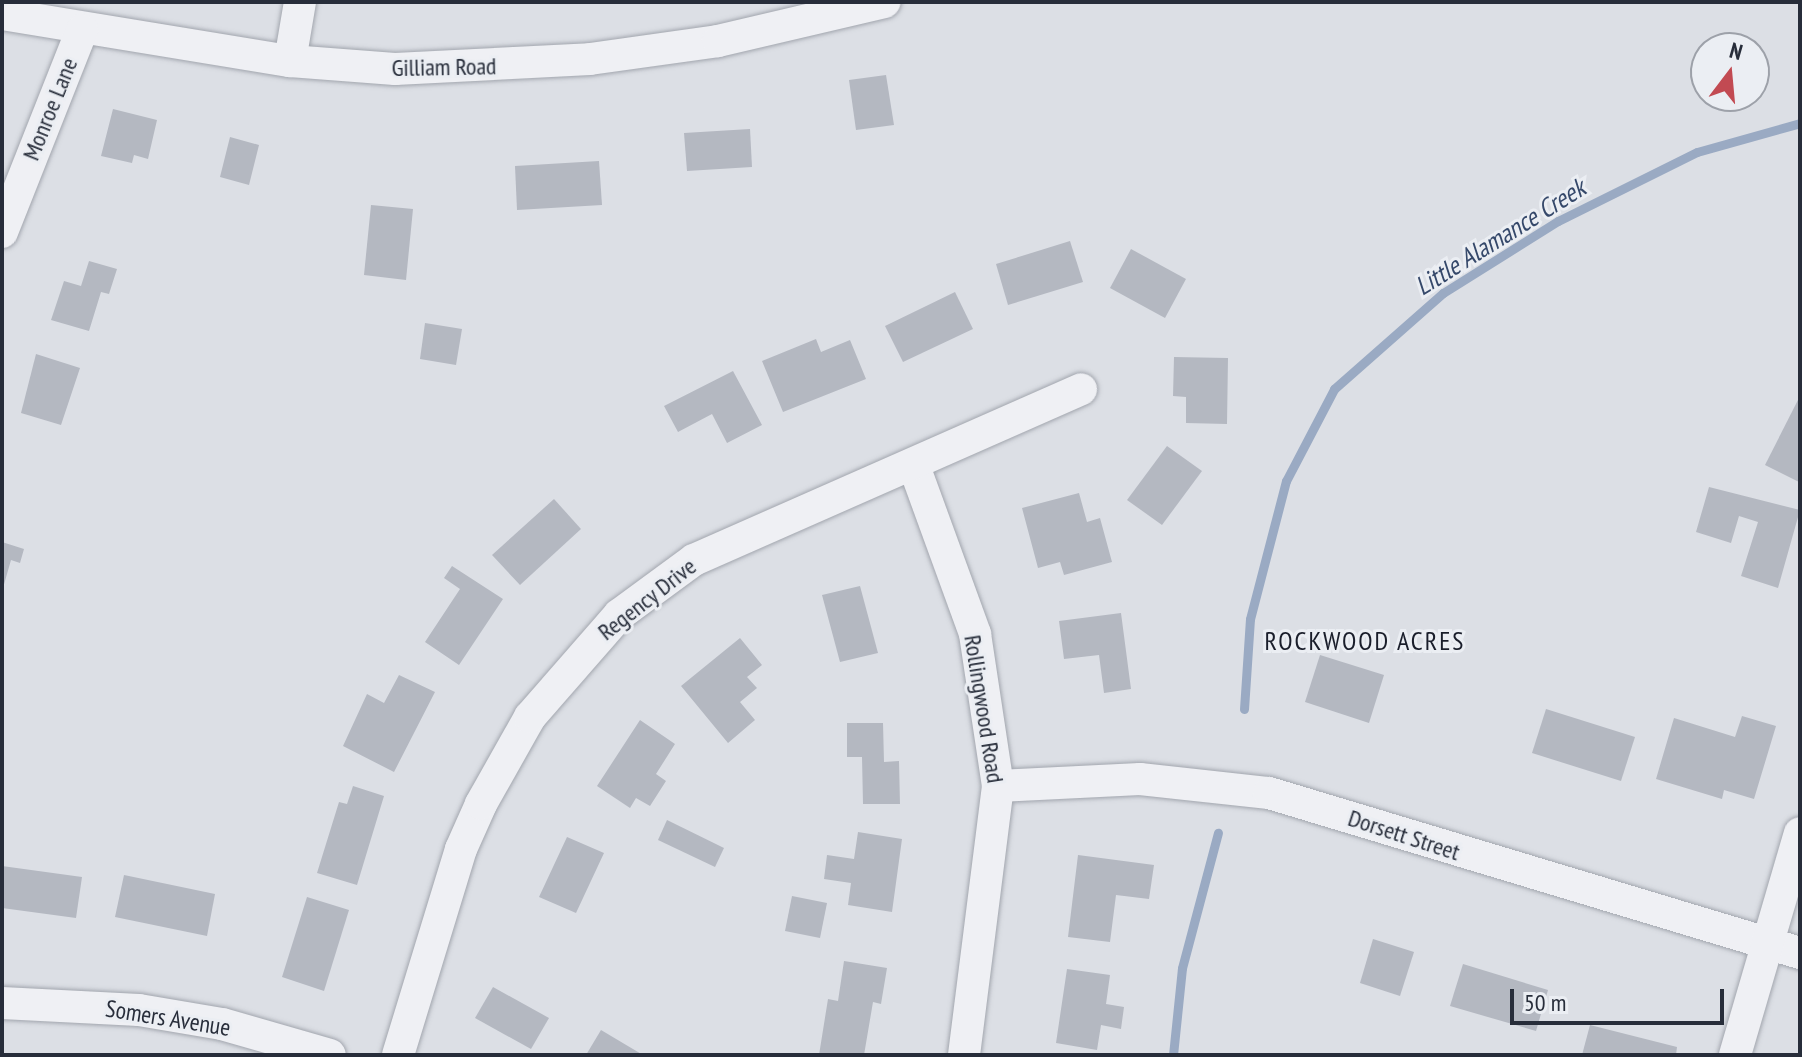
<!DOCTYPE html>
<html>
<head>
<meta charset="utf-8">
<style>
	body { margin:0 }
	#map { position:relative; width:1802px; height:1057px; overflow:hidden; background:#dcdfe5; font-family:"PT Sans Narrow",sans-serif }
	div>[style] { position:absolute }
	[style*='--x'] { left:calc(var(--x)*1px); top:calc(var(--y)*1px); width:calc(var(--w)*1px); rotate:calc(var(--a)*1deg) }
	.stream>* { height:9px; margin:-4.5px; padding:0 4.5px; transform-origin:4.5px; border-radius:4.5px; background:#9aaac3 }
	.building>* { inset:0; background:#b4b8c1 }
	.roads { filter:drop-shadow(0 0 2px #a2a6ae) drop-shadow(0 0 2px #a2a6ae) }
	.minor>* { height:32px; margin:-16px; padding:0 16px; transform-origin:16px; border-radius:16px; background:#eff0f4 }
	span { translate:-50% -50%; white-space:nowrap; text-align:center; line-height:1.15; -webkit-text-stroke:6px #ebeef3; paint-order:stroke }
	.street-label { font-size:24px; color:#272d3a }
	.water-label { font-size:26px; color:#35486a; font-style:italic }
	.neighbourhood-label { font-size:26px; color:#1a1e2b; letter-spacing:2px }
	.frame { position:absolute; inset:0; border:4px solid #272d3a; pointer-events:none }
	.north { position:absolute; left:1690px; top:32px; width:80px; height:80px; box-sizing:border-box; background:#ebeef3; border:2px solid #9da1a9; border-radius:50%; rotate:16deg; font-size:22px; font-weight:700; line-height:32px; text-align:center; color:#272d3a }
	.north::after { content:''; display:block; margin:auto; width:28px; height:36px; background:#c24a52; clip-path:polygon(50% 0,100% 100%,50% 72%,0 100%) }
	.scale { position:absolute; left:1510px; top:989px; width:214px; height:36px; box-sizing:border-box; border:4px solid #272d3a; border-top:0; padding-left:10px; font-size:24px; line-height:28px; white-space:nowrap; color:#272d3a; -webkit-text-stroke:6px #ebeef3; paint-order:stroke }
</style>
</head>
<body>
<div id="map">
	<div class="stream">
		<div style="--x:1244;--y:709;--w:90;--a:-86.2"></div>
		<div style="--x:1250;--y:619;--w:143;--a:-75.4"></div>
		<div style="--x:1286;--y:481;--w:104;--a:-62.4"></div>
		<div style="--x:1334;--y:389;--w:145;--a:-41.4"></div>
		<div style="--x:1443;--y:293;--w:136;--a:-32.1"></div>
		<div style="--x:1558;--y:221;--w:155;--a:-26.4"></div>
		<div style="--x:1697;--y:152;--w:107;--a:-15.7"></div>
		<div style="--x:1173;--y:1055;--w:87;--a:-84.1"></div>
		<div style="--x:1182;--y:968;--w:140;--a:-75.1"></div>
	</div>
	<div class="building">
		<div style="clip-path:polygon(886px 75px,894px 125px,856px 130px,849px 80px)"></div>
		<div style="clip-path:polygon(113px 109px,157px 120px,148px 159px,134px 155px,132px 163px,101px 156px)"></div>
		<div style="clip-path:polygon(750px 129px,752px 167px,687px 171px,684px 133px)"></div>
		<div style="clip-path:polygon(230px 137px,259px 145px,249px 185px,220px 177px)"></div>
		<div style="clip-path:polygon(599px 161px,602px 205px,517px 210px,515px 166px)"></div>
		<div style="clip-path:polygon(371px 205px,413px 209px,406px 280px,364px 275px)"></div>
		<div style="clip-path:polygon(1070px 241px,1083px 282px,1008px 305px,996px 264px)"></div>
		<div style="clip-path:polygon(1131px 249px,1186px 279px,1165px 318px,1110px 288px)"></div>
		<div style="clip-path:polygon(89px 261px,117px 269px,109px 294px,101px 292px,89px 331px,51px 320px,64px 281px,81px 286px)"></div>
		<div style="clip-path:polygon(955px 292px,973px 329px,903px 362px,885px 326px)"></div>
		<div style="clip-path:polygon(425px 323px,462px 329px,456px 365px,420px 359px)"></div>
		<div style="clip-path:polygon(816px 339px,821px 352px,850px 340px,866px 379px,783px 412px,762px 361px)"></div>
		<div style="clip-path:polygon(36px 354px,80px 368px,61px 425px,21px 413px)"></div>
		<div style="clip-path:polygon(1174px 357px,1228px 358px,1227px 424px,1186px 423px,1186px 397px,1173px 396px)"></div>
		<div style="clip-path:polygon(733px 371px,762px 425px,727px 443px,712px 414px,678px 432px,664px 406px)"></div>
		<div style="clip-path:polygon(1800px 396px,1800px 481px,1799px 482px,1765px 465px)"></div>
		<div style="clip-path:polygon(1167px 446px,1202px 471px,1162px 525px,1127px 500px)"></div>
		<div style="clip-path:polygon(1709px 487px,1800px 510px,1778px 588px,1741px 576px,1758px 522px,1739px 516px,1731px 543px,1696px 532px)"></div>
		<div style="clip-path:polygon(1079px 493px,1087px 522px,1100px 518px,1112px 562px,1064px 575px,1060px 562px,1038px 568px,1022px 508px)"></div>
		<div style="clip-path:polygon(554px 499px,581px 529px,520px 585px,492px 555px)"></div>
		<div style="clip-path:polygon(2px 542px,24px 549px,20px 563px,11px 560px,3px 588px)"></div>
		<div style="clip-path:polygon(452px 566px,503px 599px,459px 665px,425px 642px,460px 589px,444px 578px)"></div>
		<div style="clip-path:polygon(860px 586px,878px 653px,840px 662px,822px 595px)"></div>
		<div style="clip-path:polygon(1121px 613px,1131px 689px,1104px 693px,1099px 655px,1064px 659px,1059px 621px)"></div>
		<div style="clip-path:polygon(740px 638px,762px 665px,747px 677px,757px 688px,740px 702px,755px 720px,728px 743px,681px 686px)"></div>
		<div style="clip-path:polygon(1320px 655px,1384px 675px,1369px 723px,1305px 702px)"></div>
		<div style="clip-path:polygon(399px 675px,435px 692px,394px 772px,343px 746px,367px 694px,384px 703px)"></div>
		<div style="clip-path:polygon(1546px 709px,1635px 737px,1621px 781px,1532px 753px)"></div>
		<div style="clip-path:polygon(1742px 716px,1776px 726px,1754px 799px,1724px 790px,1722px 799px,1656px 779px,1674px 718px,1735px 737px)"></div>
		<div style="clip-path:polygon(640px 720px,675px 744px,656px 774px,666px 781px,650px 806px,636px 798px,630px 808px,597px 786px)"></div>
		<div style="clip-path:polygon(847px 723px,883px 723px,884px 762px,899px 761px,900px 804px,863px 804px,862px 757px,847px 757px)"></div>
		<div style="clip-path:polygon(353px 786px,384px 796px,357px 885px,317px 873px,339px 802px,347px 804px)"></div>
		<div style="clip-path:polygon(667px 820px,724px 848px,715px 867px,658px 840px)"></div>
		<div style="clip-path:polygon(858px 832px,902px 839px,892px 912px,848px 905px,851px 883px,824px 879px,827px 855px,854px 859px)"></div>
		<div style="clip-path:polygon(567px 837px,604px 853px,576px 913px,539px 897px)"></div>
		<div style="clip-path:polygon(1078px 855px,1154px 865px,1149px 899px,1116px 895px,1110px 942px,1068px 937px)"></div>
		<div style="clip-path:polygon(2px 866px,82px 877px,76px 918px,2px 908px)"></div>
		<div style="clip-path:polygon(124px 875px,215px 894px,207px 936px,115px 917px)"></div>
		<div style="clip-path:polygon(792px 896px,827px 903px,820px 938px,785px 931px)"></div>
		<div style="clip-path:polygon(307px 897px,349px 910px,324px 991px,282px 977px)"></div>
		<div style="clip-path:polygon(1373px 939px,1414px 952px,1400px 996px,1360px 983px)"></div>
		<div style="clip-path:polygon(844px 961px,887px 968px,881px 1004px,873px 1002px,864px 1055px,819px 1055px,828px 999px,838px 1001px)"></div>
		<div style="clip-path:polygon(1463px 964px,1548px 990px,1536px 1031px,1450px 1006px)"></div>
		<div style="clip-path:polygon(1067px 969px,1110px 975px,1106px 1004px,1124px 1007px,1121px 1029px,1101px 1025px,1097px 1050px,1056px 1043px)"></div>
		<div style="clip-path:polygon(493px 987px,549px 1018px,531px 1049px,475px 1018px)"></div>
		<div style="clip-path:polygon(1590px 1025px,1677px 1047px,1676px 1055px,1582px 1055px)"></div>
		<div style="clip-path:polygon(601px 1030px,643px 1055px,586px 1055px)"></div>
	</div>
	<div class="roads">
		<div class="minor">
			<div style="--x:2;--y:14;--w:292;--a:9.3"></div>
			<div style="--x:290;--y:61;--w:105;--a:4.4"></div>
			<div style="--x:395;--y:69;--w:195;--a:-2.9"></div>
			<div style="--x:590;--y:59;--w:129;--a:-8"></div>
			<div style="--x:718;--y:41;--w:171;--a:-13.2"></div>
			<div style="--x:290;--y:61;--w:60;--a:-80.4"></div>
			<div style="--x:2;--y:232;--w:217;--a:-68.4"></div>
			<div style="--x:914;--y:466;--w:179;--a:70"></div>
			<div style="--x:975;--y:634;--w:154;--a:81.4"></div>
			<div style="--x:998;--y:786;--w:271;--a:97.2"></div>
			<div style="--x:998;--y:786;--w:142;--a:-2.8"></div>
			<div style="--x:1140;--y:779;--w:130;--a:6.2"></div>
			<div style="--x:1269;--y:793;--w:555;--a:16.77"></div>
			<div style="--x:2;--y:1003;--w:137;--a:2.9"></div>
			<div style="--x:139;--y:1010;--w:84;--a:9.6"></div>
			<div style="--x:222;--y:1024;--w:112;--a:16"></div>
			<div style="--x:398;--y:1055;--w:215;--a:-73"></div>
			<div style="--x:461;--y:849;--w:49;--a:-66"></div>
			<div style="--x:481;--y:804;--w:100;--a:-60.6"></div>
			<div style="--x:530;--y:717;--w:135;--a:-48.9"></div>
			<div style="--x:619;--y:615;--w:93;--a:-36.3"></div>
			<div style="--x:694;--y:560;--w:423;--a:-23.8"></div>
			<div style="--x:1735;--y:1055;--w:231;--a:-73.7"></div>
		</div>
	</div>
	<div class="street-label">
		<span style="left:444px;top:67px;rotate:-1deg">Gilliam Road</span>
		<span style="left:50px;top:109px;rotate:-68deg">Monroe Lane</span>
		<span style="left:647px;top:599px;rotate:-38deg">Regency Drive</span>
		<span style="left:984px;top:709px;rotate:81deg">Rollingwood Road</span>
		<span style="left:1404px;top:835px;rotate:18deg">Dorsett Street</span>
		<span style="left:168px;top:1018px;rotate:9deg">Somers Avenue</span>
	</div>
	<div class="water-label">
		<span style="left:1500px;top:237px;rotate:-32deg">Little Alamance Creek</span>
	</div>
	<div class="neighbourhood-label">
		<span style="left:1365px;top:641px">ROCKWOOD ACRES</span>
	</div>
	<div class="frame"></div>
	<div class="north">N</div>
	<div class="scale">50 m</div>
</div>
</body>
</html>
